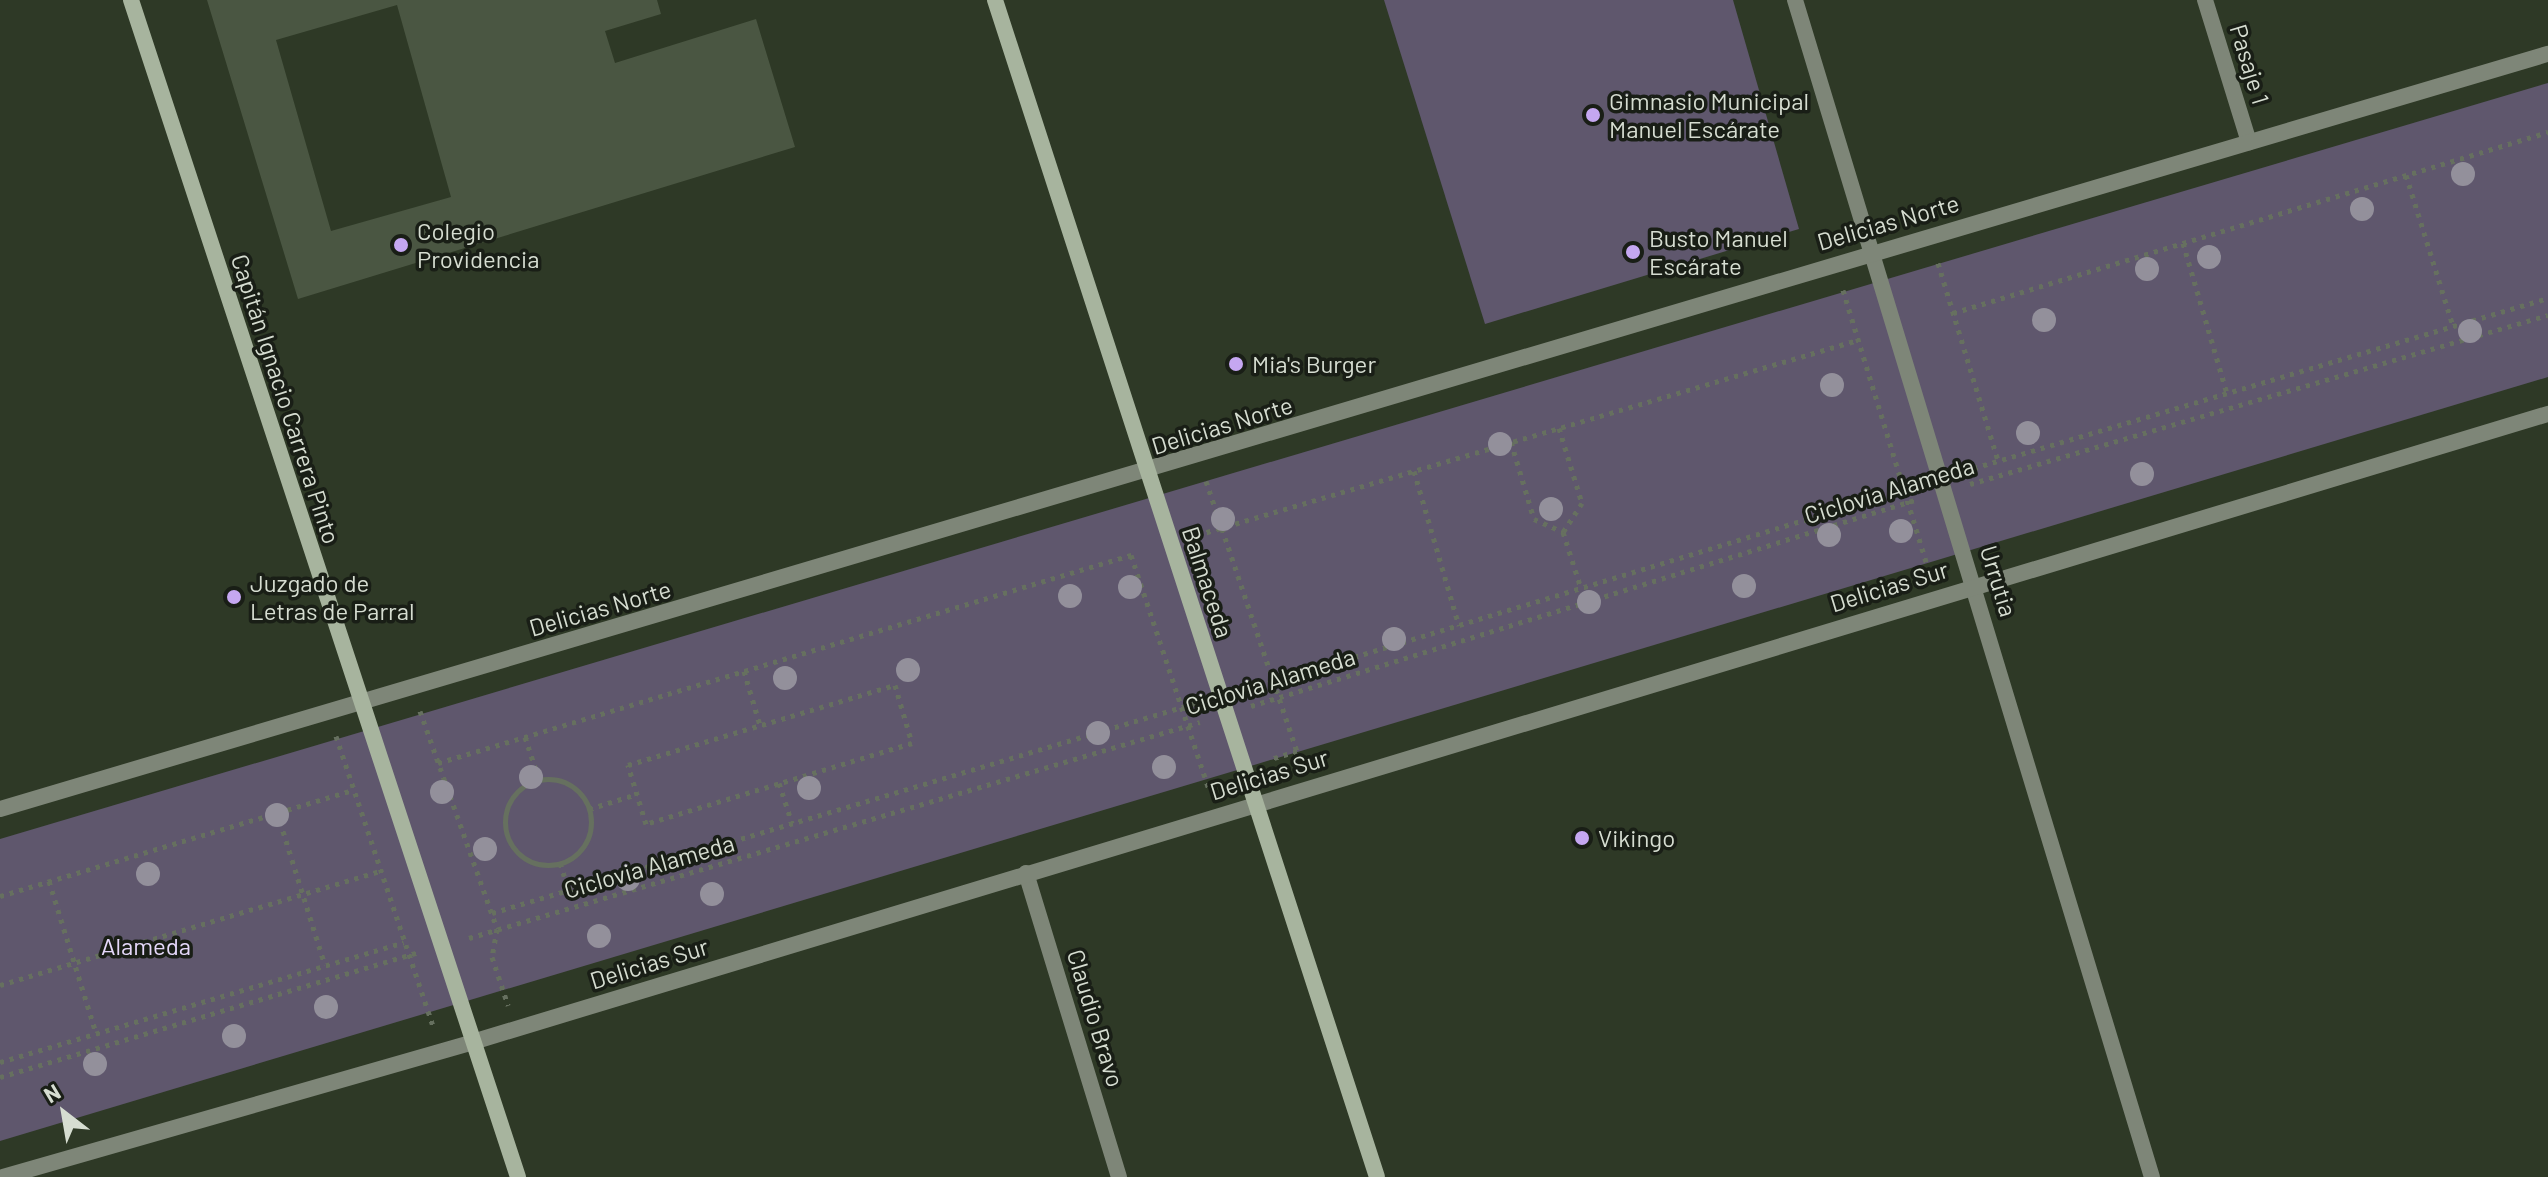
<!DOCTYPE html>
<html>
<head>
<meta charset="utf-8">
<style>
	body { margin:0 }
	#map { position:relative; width:2548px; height:1177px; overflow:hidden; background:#2e3926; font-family:Barlow,sans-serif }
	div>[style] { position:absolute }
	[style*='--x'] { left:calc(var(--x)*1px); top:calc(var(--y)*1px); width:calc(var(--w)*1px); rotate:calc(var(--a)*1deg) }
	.green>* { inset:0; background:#5f576d }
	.building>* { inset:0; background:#4a5642 }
	.path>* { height:5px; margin-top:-2.5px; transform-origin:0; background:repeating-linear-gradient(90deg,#66705f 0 4px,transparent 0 10px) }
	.path>.ring { margin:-2.5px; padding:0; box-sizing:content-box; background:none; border:5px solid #66705f; border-radius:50% }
	.minor>* { height:16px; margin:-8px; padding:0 8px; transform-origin:8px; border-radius:8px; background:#7e8678 }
	.tertiary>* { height:16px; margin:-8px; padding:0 8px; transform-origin:8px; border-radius:8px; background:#7e8678 }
	.secondary>* { height:16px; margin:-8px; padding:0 8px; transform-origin:8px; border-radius:8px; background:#a7b49e }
	.trees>* { width:24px; height:24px; margin:-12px; border-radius:50%; background:#93909b }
	.dots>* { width:22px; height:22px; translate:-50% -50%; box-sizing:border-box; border:4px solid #191e16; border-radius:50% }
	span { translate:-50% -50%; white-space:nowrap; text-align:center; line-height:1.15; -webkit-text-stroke:7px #191e16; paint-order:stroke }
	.street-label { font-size:24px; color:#d6ddd1 }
	.poi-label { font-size:24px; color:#d6ddd1 }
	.left { translate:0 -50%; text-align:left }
	.park-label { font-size:24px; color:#e5d8fa }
	.north { position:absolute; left:24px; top:1073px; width:80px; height:80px; -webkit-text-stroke:6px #191e16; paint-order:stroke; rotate:329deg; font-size:22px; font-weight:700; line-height:32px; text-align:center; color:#d6ddd1 }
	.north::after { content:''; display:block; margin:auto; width:28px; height:36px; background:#d6ddd1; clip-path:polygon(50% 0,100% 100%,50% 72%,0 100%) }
</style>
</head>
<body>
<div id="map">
	<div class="green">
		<div style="clip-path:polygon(1384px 0,1733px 0,1799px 229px,1485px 324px)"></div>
		<div style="clip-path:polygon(2548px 83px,2548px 377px,0 1141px,0 839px)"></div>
	</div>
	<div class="building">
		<div style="clip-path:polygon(evenodd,207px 0,657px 0,661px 14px,605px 31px,615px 63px,756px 19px,795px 147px,298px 299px,207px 0,397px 5px,451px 197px,331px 231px,276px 40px,397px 5px)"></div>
	</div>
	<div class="path">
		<div style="--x:2406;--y:175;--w:158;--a:72.7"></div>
		<div style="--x:2183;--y:243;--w:156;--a:73.7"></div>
		<div style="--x:1938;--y:263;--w:207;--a:73.1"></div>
		<div style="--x:1843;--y:290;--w:298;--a:73"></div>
		<div style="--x:1953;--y:313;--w:622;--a:-16.92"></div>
		<div style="--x:1559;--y:428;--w:78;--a:73"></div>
		<div style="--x:1582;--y:503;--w:35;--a:123"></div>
		<div style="--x:1511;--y:442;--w:80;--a:73.4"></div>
		<div style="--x:1534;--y:519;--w:32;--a:24"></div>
		<div style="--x:1563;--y:532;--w:59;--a:72.2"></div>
		<div style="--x:1414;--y:471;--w:161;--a:73.8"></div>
		<div style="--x:1964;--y:471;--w:609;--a:-16.5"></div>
		<div style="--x:1206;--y:481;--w:285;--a:71.4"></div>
		<div style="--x:1297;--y:751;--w:28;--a:163"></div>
		<div style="--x:1970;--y:484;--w:602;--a:-16.3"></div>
		<div style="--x:1197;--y:535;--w:689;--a:-16.44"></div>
		<div style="--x:744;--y:671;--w:56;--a:73.5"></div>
		<div style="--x:895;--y:685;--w:60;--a:73.7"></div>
		<div style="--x:912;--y:743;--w:278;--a:163.1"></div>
		<div style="--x:646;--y:824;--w:62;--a:-107"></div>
		<div style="--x:628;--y:765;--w:279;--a:-16.7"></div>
		<div style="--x:1249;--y:689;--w:697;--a:-16.93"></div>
		<div style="--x:1251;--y:706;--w:698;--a:-17.24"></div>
		<div style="--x:420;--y:711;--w:231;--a:70.5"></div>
		<div style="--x:497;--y:929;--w:28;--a:100"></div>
		<div style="--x:492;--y:957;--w:51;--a:71.6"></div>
		<div style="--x:336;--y:736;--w:306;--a:71.5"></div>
		<div style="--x:525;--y:737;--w:44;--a:71.6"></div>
		<div style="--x:438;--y:763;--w:724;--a:-16.71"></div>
		<div style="--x:1131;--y:555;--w:248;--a:71.6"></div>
		<div class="ring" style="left:505px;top:779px;width:81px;height:81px"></div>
		<div style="--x:779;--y:783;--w:42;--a:72"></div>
		<div style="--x:589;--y:809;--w:50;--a:-17.4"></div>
		<div style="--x:277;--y:812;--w:160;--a:72.6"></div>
		<div style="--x:560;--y:863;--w:28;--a:72"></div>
		<div style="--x:49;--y:881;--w:159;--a:72.8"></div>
		<div style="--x:0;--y:896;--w:369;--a:-16.7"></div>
		<div style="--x:492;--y:913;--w:735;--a:-16.61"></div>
		<div style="--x:469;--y:938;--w:762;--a:-16.46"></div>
		<div style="--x:0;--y:985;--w:398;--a:-16.7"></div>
		<div style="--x:0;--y:1062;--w:421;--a:-16.5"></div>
		<div style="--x:0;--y:1077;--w:435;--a:-16.6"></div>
	</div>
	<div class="minor">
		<div style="--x:2205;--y:0;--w:149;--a:72.8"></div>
		<div style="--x:1026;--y:873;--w:318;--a:73"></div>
	</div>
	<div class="tertiary">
		<div style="--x:1795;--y:0;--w:1230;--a:73.13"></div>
		<div style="--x:0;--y:809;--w:2658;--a:-16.51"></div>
		<div style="--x:3;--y:1177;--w:492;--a:-16"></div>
		<div style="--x:476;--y:1041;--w:2165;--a:-16.84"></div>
	</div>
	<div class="secondary">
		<div style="--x:131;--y:0;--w:1239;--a:71.8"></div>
		<div style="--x:995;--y:0;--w:1237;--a:72.02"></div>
	</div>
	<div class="trees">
		<div style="left:2463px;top:174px"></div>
		<div style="left:2362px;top:209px"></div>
		<div style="left:2209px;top:257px"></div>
		<div style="left:2147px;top:269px"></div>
		<div style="left:2044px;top:320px"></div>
		<div style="left:2470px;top:331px"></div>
		<div style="left:1832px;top:385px"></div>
		<div style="left:2028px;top:433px"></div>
		<div style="left:1500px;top:444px"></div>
		<div style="left:2142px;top:474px"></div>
		<div style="left:1551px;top:509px"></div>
		<div style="left:1223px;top:519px"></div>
		<div style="left:1901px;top:531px"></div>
		<div style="left:1829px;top:535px"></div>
		<div style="left:1744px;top:586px"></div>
		<div style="left:1130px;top:587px"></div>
		<div style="left:1070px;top:596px"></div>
		<div style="left:1589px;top:602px"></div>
		<div style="left:1394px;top:639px"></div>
		<div style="left:908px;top:670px"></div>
		<div style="left:785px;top:678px"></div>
		<div style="left:1098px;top:733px"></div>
		<div style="left:1164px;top:767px"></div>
		<div style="left:531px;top:777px"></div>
		<div style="left:809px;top:788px"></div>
		<div style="left:442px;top:792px"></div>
		<div style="left:277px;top:815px"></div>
		<div style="left:485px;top:849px"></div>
		<div style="left:148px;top:874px"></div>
		<div style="left:628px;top:879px"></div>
		<div style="left:712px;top:894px"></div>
		<div style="left:599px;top:936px"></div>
		<div style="left:326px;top:1007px"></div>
		<div style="left:234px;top:1036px"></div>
		<div style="left:95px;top:1064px"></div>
	</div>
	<div class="dots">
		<div style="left:1593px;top:115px;background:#c5a7f1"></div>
		<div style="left:401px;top:245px;background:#c5a7f1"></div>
		<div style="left:1633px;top:252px;background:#c5a7f1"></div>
		<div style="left:1236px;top:364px;background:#c5a7f1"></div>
		<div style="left:234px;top:597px;background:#c5a7f1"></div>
		<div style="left:1582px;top:838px;background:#c5a7f1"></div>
	</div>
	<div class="street-label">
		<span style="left:2250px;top:64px;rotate:73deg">Pasaje 1</span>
		<span style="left:1888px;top:222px;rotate:-16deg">Delicias Norte</span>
		<span style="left:286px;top:399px;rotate:72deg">Capitán Ignacio Carrera Pinto</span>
		<span style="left:1222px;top:425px;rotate:-17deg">Delicias Norte</span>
		<span style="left:1889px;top:490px;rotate:-17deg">Ciclovia Alameda</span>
		<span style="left:1999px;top:581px;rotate:73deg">Urrutia</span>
		<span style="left:1208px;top:582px;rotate:72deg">Balmaceda</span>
		<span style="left:1889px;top:586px;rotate:-17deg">Delicias Sur</span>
		<span style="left:600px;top:608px;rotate:-16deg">Delicias Norte</span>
		<span style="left:1270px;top:681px;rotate:-17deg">Ciclovia Alameda</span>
		<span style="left:1269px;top:774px;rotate:-17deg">Delicias Sur</span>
		<span style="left:649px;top:866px;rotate:-16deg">Ciclovia Alameda</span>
		<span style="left:649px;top:963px;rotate:-17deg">Delicias Sur</span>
		<span style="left:1096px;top:1018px;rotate:73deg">Claudio Bravo</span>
	</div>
	<div class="poi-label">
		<span class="left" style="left:1609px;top:115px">Gimnasio Municipal<br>Manuel Escárate</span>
		<span class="left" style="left:417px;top:245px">Colegio<br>Providencia</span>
		<span class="left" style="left:1649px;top:252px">Busto Manuel<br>Escárate</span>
		<span class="left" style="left:1252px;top:364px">Mia's Burger</span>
		<span class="left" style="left:250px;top:597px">Juzgado de<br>Letras de Parral</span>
		<span class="left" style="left:1598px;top:838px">Vikingo</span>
	</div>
	<div class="park-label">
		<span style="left:146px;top:946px">Alameda</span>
	</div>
	<div class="north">N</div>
</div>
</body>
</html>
